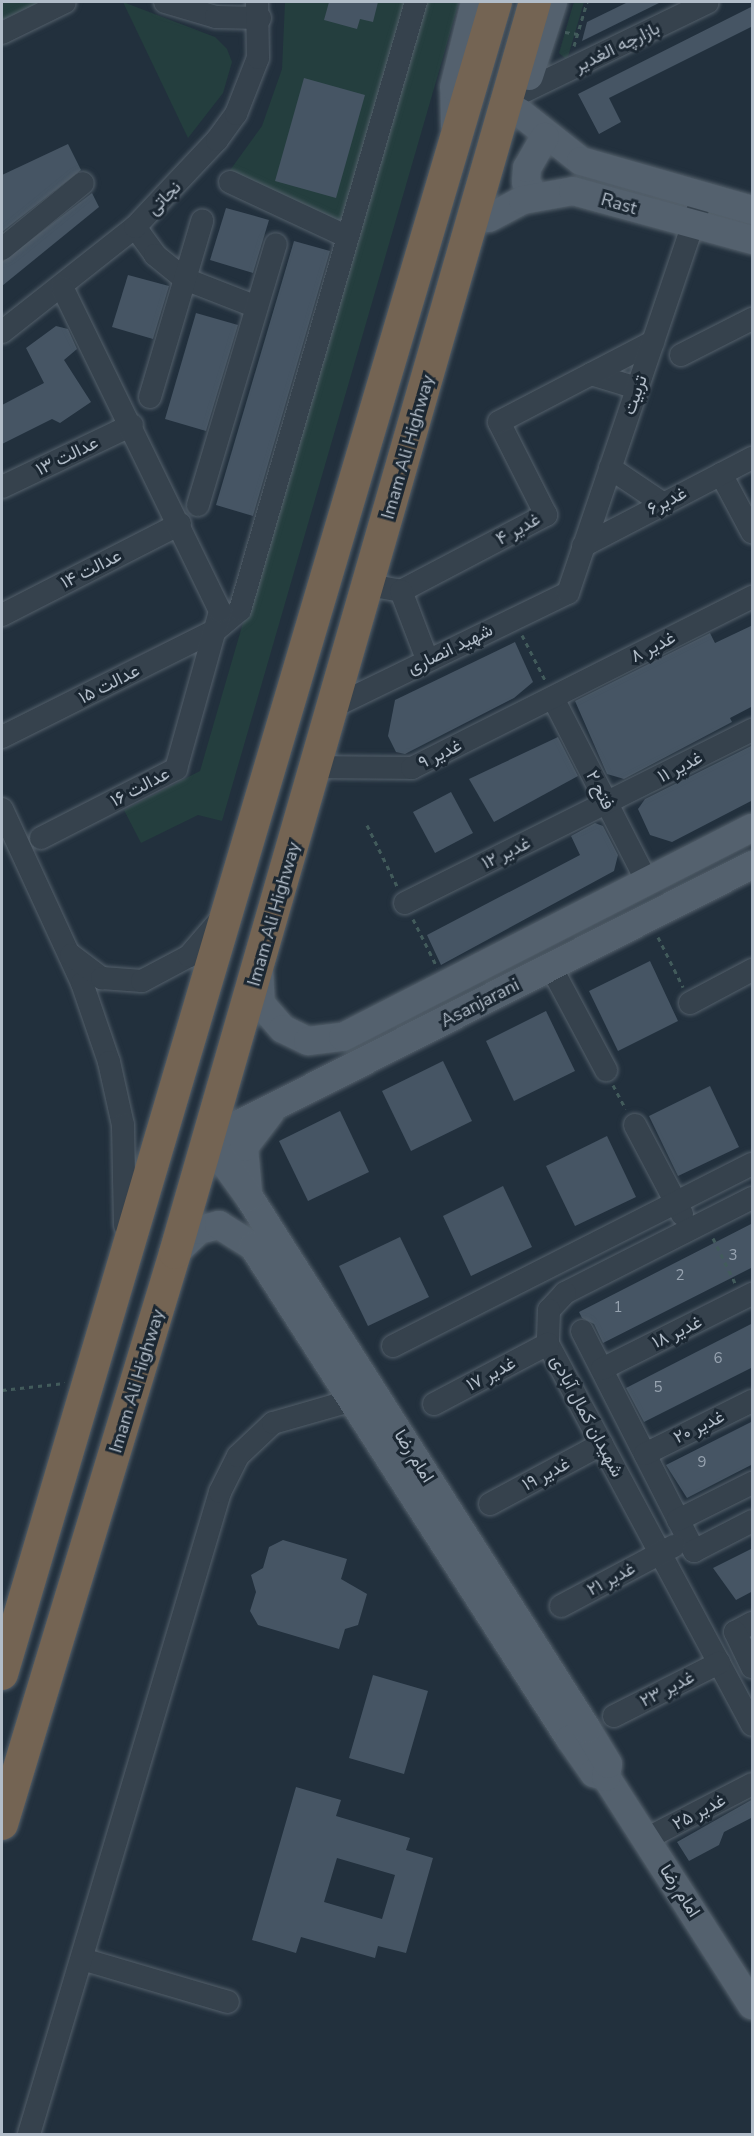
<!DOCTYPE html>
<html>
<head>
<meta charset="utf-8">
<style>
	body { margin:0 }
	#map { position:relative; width:754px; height:2136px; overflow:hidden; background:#22303d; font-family:"Nunito Sans",Vazirmatn,sans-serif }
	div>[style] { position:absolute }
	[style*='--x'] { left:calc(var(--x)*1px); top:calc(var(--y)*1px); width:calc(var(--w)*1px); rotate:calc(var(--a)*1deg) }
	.green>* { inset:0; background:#243e3e }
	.building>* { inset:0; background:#465564 }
	.path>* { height:3px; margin-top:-1.5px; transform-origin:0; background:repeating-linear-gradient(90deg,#425b5b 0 4.5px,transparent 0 9px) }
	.roads { filter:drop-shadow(0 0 2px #54606b) drop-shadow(0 0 2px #54606b) }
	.minor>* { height:22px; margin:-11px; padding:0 11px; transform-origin:11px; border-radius:11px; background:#36424d }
	.major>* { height:28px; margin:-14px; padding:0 14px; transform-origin:14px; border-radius:14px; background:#54616e }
	.highway>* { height:32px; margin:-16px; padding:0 16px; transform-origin:16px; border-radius:16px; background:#746453 }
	span { translate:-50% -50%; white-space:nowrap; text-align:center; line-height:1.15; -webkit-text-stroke:6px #1b2732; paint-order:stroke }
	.number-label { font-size:15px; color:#97a3b0 }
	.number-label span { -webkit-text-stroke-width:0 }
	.street-label { font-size:18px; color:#b2bdc9 }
	.frame { position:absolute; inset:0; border:3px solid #b2bdc9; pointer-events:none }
</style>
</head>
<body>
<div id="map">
	<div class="green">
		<div style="clip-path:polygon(2px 2px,40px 2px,2px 20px)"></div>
		<div style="clip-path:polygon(123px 2px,215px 37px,227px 49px,232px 62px,223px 93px,188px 138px)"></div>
		<div style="clip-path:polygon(285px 2px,410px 2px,344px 228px,228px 173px,262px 126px,282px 69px)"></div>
		<div style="clip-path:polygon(423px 2px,459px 2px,222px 821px,198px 815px,141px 843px,124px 810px,200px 771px)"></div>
		<div style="clip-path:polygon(574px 2px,584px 2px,567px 60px,559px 53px)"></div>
	</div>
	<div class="building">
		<div style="clip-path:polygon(329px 2px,378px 2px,373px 22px,360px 19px,357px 29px,324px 20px)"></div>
		<div style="clip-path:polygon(628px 2px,661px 2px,582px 41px,587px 22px)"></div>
		<div style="clip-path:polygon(753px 6px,753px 26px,609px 98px,621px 122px,599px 134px,578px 94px)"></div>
		<div style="clip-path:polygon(304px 78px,365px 95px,336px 198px,275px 181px)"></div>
		<div style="clip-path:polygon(68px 144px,81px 170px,2px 232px,2px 175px)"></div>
		<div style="clip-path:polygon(92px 193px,99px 207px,2px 286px,2px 262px)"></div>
		<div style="clip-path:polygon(226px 208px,269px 220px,253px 273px,210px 260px)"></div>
		<div style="clip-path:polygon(294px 241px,330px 251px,253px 516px,216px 505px)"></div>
		<div style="clip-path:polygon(128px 275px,169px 286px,153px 339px,112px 327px)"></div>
		<div style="clip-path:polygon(196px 313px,238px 325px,206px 431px,165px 419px)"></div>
		<div style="clip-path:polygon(56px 326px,68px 329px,77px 349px,64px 360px,91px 402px,60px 423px,52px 419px,2px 444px,2px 405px,44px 383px,26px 348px)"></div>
		<div style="clip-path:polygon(753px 625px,753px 706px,730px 718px,732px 722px,624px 779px,607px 774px,575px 701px,710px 633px,715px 643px)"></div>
		<div style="clip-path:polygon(515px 642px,533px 682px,514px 698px,405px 754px,396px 752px,388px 736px,395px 700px)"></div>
		<div style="clip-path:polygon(558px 737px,578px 776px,494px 822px,469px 779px)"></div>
		<div style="clip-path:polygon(753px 745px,753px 800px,672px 842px,650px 835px,638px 809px,645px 799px)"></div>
		<div style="clip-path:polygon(451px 792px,473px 833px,435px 853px,413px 812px)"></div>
		<div style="clip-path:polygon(595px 823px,603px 826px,618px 855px,614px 871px,441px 965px,427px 935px,580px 855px,571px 836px)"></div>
		<div style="clip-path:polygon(650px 961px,678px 1021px,618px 1051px,589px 991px)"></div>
		<div style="clip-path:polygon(546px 1011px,575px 1071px,514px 1101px,486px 1041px)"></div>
		<div style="clip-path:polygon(443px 1061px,472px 1121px,411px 1151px,382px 1091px)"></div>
		<div style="clip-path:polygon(710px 1086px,739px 1147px,678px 1176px,649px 1116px)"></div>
		<div style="clip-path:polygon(340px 1111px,369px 1172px,308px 1201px,279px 1141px)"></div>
		<div style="clip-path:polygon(607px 1136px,636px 1197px,575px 1226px,546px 1166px)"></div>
		<div style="clip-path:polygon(503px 1186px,532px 1247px,471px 1276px,443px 1216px)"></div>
		<div style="clip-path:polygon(753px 1223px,753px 1267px,603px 1343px,594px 1324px,582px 1318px,579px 1312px)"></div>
		<div style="clip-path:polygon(400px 1237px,429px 1297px,368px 1326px,339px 1266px)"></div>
		<div style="clip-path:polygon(753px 1323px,753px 1367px,644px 1422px,626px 1388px)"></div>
		<div style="clip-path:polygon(753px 1421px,753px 1464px,687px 1498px,666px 1465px)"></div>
		<div style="clip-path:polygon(283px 1540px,347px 1559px,341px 1579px,367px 1594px,358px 1625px,345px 1629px,339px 1649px,258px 1625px,250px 1611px,256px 1592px,251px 1575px,263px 1568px,269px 1547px)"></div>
		<div style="clip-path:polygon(753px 1548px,753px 1591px,736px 1600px,713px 1568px)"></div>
		<div style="clip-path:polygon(373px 1675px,428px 1691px,404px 1774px,349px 1758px)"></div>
		<div style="clip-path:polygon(evenodd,296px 1787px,341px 1800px,336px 1816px,410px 1838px,406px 1850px,433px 1858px,406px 1953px,378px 1946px,375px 1958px,301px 1937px,296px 1953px,252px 1940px,296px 1787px,337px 1858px,395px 1875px,382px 1919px,324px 1902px,337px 1858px)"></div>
		<div style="clip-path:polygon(753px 1799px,753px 1817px,724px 1832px,719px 1845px,689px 1861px,677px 1842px)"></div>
	</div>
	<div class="path">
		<div style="--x:565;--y:32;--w:13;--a:9"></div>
		<div style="--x:574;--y:46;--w:46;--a:-73.5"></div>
		<div style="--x:522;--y:635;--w:51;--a:62.9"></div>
		<div style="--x:367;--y:825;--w:68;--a:63.8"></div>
		<div style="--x:413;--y:919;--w:54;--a:63.4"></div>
		<div style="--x:658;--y:937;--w:56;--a:63.4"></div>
		<div style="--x:613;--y:1085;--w:27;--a:62"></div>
		<div style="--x:713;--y:1238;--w:50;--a:63.9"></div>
		<div style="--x:2;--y:1390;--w:63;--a:-6.3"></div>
	</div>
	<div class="roads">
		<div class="minor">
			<div style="--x:165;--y:2;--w:53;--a:16.4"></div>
			<div style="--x:216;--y:17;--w:44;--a:1.3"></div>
			<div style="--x:2;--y:33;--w:70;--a:-26.2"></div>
			<div style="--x:525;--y:91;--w:203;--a:-25.9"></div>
			<div style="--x:230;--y:182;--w:130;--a:25"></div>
			<div style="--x:135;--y:227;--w:34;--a:54"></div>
			<div style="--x:155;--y:255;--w:38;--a:39"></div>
			<div style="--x:185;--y:279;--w:77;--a:21.3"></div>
			<div style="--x:2;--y:249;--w:104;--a:-39.2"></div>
			<div style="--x:2;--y:332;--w:169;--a:-38.3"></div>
			<div style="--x:135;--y:227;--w:120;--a:-46.7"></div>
			<div style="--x:217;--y:140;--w:32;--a:-54"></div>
			<div style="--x:236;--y:114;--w:60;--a:-68.6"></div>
			<div style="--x:258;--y:58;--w:56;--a:-91"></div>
			<div style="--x:681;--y:355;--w:80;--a:-26.9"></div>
			<div style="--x:591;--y:374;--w:48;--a:16.9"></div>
			<div style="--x:150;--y:397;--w:184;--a:-73.5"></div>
			<div style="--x:610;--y:468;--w:63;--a:33.9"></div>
			<div style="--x:721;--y:474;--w:66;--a:61.9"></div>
			<div style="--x:2;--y:487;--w:144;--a:-25.5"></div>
			<div style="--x:198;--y:505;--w:272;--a:-73.4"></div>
			<div style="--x:583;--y:546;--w:191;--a:-27.5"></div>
			<div style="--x:368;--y:585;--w:34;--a:10"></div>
			<div style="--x:401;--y:591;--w:164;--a:-27.7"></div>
			<div style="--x:546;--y:515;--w:104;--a:-116.8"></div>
			<div style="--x:499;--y:422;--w:174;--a:-27.5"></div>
			<div style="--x:401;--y:591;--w:73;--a:69.1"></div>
			<div style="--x:2;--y:615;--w:200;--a:-27.1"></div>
			<div style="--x:553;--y:698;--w:207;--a:62.9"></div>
			<div style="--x:333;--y:707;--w:261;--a:-25.9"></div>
			<div style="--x:568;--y:593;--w:404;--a:-71.3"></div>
			<div style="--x:2;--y:737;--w:239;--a:-26.6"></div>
			<div style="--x:216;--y:630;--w:31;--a:-40"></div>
			<div style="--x:240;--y:610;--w:633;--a:-73.86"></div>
			<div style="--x:316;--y:767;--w:96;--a:0.6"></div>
			<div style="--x:412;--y:768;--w:381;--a:-26.7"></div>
			<div style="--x:2;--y:809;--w:192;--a:65.3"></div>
			<div style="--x:82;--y:983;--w:83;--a:71.1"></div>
			<div style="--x:109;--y:1062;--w:65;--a:77.5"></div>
			<div style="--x:123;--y:1125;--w:100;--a:88.9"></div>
			<div style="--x:41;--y:838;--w:152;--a:-27.1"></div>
			<div style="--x:176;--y:769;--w:164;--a:-74.4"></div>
			<div style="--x:220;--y:611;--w:360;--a:-116"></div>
			<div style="--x:405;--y:903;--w:388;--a:-26.5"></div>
			<div style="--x:71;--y:955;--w:39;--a:37"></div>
			<div style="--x:102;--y:978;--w:40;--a:4.3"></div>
			<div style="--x:142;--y:981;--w:53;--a:-28"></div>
			<div style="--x:189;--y:956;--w:48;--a:-49.3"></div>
			<div style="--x:551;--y:967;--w:117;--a:61.9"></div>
			<div style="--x:690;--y:1003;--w:70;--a:-28"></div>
			<div style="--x:635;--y:1125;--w:101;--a:62.2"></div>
			<div style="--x:752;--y:1198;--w:210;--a:153.1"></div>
			<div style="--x:565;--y:1293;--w:23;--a:133"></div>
			<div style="--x:549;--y:1310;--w:34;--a:92"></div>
			<div style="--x:548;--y:1344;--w:432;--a:61.8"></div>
			<div style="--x:582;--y:1331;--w:247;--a:63"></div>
			<div style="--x:694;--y:1551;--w:65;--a:-27.3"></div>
			<div style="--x:393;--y:1346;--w:402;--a:-26.9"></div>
			<div style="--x:602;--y:1369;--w:168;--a:-26.6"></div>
			<div style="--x:434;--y:1404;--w:129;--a:-27.8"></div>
			<div style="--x:645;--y:1454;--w:119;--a:-26.4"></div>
			<div style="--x:490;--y:1504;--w:127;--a:-28.2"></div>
			<div style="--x:678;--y:1520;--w:83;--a:-26.6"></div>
			<div style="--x:561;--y:1606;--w:128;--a:-28"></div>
			<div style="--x:752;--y:1623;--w:19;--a:152"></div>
			<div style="--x:735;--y:1632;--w:39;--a:64"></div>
			<div style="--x:614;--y:1716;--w:118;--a:-26.8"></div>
			<div style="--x:646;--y:1839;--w:119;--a:-27.4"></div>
			<div style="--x:82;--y:1959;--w:152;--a:16.4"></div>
			<div style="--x:29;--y:2134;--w:670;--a:-73.43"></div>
			<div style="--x:220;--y:1492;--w:40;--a:-63.4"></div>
			<div style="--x:238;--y:1456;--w:48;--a:-43.3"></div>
			<div style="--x:273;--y:1423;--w:83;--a:-16"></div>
		</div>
		<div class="major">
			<div style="--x:529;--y:76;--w:78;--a:-72"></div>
			<div style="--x:519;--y:112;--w:79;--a:38.3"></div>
			<div style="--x:581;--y:161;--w:178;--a:16"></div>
			<div style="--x:455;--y:126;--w:39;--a:-91"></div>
			<div style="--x:454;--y:87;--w:88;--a:-76.1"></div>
			<div style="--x:535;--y:197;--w:17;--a:-121"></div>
			<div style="--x:526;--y:182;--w:14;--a:-86"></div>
			<div style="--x:527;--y:168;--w:36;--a:-60"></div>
			<div style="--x:489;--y:218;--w:38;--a:-28"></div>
			<div style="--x:523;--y:200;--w:51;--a:-10.2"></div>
			<div style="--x:573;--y:191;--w:186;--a:15.3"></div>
			<div style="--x:259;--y:968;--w:36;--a:87"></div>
			<div style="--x:261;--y:1004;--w:33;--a:49"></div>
			<div style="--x:283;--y:1029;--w:28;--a:26"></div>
			<div style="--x:308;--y:1041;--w:35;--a:-7"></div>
			<div style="--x:343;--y:1037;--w:459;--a:-27.1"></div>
			<div style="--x:248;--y:1192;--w:45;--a:-95.1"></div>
			<div style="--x:244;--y:1147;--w:43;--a:-52.6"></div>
			<div style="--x:175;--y:1253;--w:33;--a:-44"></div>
			<div style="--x:199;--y:1230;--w:21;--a:-14"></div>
			<div style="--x:219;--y:1225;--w:40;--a:32"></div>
			<div style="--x:253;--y:1246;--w:586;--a:57.26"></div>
			<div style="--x:570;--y:1739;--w:42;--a:54.8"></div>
			<div style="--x:594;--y:1773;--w:13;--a:18"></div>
			<div style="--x:606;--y:1777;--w:271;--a:57.4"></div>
			<div style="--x:606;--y:1777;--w:13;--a:-81"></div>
			<div style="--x:608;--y:1764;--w:41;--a:-121"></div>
			<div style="--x:587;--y:1729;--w:630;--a:-122.43"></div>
			<div style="--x:249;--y:1197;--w:70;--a:-125.7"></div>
			<div style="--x:208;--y:1140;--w:610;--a:-26.82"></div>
		</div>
		<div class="highway">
			<div style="--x:2;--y:1674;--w:1743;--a:-73.54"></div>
			<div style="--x:2;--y:1824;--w:597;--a:-73.14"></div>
			<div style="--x:175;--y:1253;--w:1302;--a:-73.95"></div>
		</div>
	</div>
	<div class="number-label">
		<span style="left:733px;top:1256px">3</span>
		<span style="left:680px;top:1276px">2</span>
		<span style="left:618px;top:1308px">1</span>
		<span style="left:718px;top:1359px">6</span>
		<span style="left:658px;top:1388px">5</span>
		<span style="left:702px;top:1463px">9</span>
	</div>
	<div class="street-label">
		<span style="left:617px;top:47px;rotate:-26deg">بازارچه الغدیر</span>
		<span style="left:164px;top:198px;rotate:-45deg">نجاتی</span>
		<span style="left:619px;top:204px;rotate:16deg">Rast</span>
		<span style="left:635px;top:395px;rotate:-71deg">تربیت</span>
		<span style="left:408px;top:447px;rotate:-74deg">Imam Ali Highway</span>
		<span style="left:67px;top:456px;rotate:-26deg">عدالت ۱۳</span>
		<span style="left:667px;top:501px;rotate:-27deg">غدیر۶</span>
		<span style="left:518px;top:529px;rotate:-29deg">غدیر ۴</span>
		<span style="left:91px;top:569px;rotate:-27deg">عدالت ۱۴</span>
		<span style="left:653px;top:647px;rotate:-27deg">غدیر ۸</span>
		<span style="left:450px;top:649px;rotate:-26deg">شهید انصاری</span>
		<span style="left:109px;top:684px;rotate:-27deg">عدالت ۱۵</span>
		<span style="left:440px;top:754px;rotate:-26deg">غدیر ۹</span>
		<span style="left:680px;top:767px;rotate:-27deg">غدیر ۱۱</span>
		<span style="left:140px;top:787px;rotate:-28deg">عدالت ۱۶</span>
		<span style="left:600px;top:790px;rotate:63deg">فتح ۲</span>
		<span style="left:506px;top:853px;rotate:-26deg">غدیر ۱۲</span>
		<span style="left:274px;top:914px;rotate:-74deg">Imam Ali Highway</span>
		<span style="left:480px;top:1003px;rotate:-27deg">Asanjarani</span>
		<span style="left:677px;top:1332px;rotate:-26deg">غدیر ۱۸</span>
		<span style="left:491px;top:1374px;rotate:-28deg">غدیر ۱۷</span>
		<span style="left:137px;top:1381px;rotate:-73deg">Imam Ali Highway</span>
		<span style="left:587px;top:1416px;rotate:62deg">شهیدان کمال آبادی</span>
		<span style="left:699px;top:1427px;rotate:-26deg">غدیر ۲۰</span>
		<span style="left:414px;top:1456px;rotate:58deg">امام رضا</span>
		<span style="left:546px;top:1474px;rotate:-28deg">غدیر ۱۹</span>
		<span style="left:611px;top:1579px;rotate:-28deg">غدیر ۲۱</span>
		<span style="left:667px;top:1689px;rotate:-27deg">غدیر ۲۳</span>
		<span style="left:699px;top:1812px;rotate:-28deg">غدیر ۲۵</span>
		<span style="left:680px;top:1891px;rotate:57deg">امام رضا</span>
	</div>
	<div class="frame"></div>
</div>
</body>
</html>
